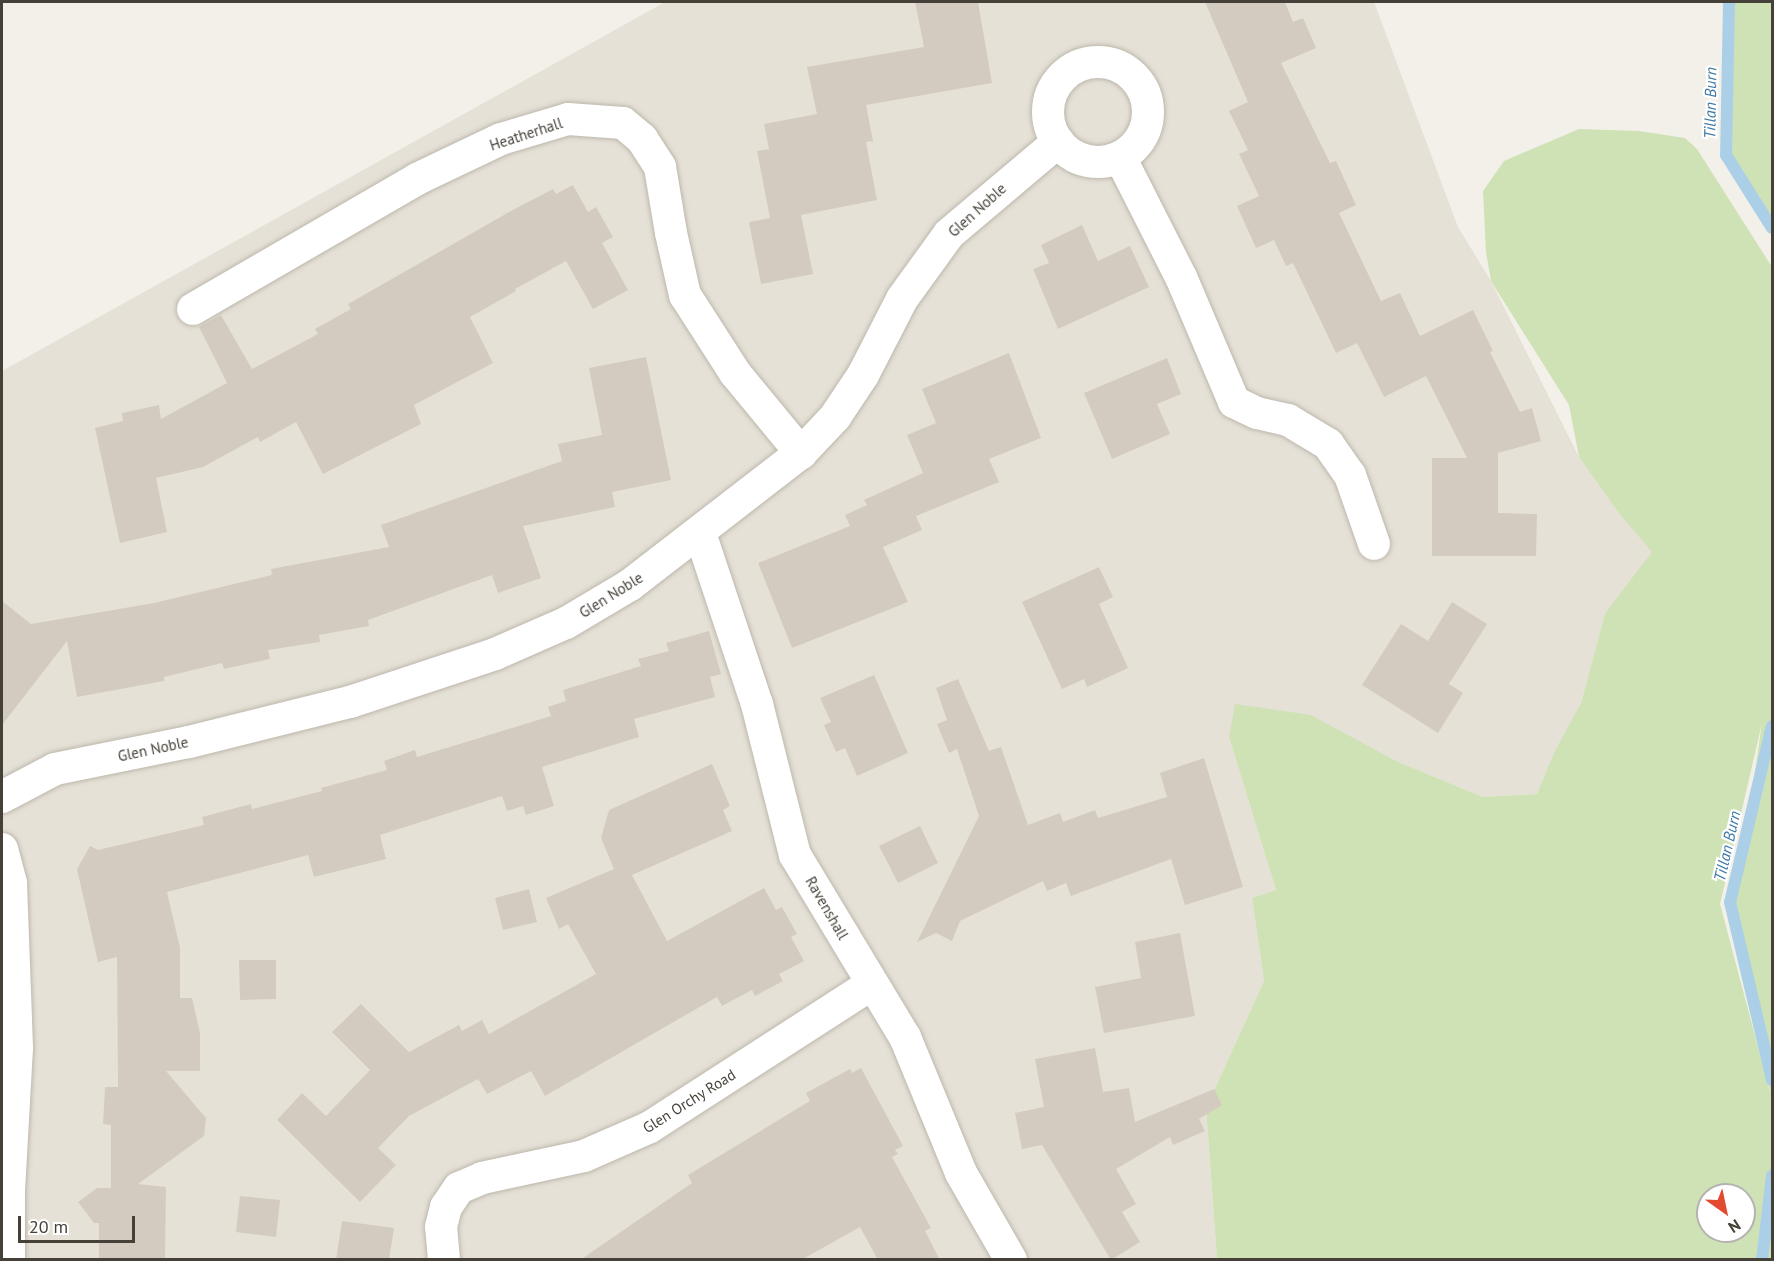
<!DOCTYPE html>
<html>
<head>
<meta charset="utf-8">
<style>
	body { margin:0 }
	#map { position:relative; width:1774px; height:1261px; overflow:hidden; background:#f2f0e9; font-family:"PT Sans",sans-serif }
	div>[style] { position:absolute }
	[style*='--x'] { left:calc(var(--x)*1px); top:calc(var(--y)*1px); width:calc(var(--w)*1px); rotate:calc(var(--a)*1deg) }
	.residential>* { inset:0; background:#e6e1d7 }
	.green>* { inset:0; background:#cee2b6 }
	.stream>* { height:12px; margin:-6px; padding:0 6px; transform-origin:6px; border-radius:6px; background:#accfe8 }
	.building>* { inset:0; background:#d3cbbf }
	.roads { filter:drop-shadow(0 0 2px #bdb7ac) drop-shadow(0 0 2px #bdb7ac) }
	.minor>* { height:32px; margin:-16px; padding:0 16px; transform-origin:16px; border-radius:16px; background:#fff }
	.minor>.ring { margin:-16px; padding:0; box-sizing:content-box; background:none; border:32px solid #fff; border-radius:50% }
	span { translate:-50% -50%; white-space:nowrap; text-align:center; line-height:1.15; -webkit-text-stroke:4.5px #fff; paint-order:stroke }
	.street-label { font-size:15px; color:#454038 }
	.water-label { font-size:16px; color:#3d79a6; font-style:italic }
	.frame { position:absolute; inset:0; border:3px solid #454038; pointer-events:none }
	.north { position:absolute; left:1696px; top:1183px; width:60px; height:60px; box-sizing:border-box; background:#fff; border:2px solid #b5b3af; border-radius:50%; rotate:147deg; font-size:16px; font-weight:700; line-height:24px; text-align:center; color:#454038 }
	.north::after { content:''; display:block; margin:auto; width:21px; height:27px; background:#e34b30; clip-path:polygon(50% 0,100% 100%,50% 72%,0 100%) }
	.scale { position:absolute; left:18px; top:1216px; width:117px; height:27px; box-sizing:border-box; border:3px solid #454038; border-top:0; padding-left:8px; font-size:18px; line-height:21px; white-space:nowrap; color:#454038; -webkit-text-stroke:4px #fff; paint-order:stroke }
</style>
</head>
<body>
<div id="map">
	<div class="residential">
		<div style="clip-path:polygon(665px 2px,1374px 2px,1458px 227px,1491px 281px,1579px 457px,1653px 552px,1605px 613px,1581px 703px,1537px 794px,1483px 797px,1396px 761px,1229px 737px,1276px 890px,1252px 898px,1264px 981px,1206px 1108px,1217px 1259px,2px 1259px,2px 371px)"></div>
	</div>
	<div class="green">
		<div style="clip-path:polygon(1729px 2px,1772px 2px,1772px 228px,1726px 155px)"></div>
		<div style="clip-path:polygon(evenodd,1579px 129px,1639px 131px,1685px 138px,1697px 149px,1772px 267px,1772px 1259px,1217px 1259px,1206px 1108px,1264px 981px,1252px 898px,1276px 890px,1229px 737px,1235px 704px,1311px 715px,1396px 761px,1483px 797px,1537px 794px,1555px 751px,1581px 703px,1605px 613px,1652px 552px,1619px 513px,1579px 457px,1569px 405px,1491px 281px,1486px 252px,1483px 191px,1504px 161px,1579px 129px,1762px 723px,1744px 849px,1730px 902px,1771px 1096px,1720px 904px,1762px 723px,1579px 129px,1708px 1195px,1744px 1195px,1744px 1231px,1708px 1231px,1708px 1195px)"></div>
	</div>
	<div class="stream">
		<div style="--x:1729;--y:2;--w:153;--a:91.1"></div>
		<div style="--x:1726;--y:155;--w:86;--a:57.8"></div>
		<div style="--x:1772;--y:726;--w:181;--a:103.4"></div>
		<div style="--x:1730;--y:902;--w:183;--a:76.7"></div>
		<div style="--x:1762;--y:1260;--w:85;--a:-83.2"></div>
	</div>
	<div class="building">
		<div style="clip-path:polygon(915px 2px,978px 2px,992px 83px,866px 105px,873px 141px,866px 142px,877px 200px,801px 215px,813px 274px,761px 284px,749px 222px,770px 218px,757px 151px,769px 149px,764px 124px,817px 114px,807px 67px,924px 47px)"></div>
		<div style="clip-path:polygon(1205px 2px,1285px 2px,1293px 22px,1303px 18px,1316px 48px,1281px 63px,1330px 163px,1336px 161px,1356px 205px,1339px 213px,1381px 301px,1400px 293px,1420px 336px,1473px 310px,1493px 351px,1490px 352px,1520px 412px,1532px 408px,1541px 441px,1498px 453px,1498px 513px,1537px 514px,1536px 556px,1432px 556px,1432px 458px,1467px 458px,1426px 376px,1384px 397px,1357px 343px,1336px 353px,1293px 263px,1286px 266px,1274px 240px,1256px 248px,1237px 206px,1259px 196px,1239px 154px,1248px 150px,1229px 111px,1248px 102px)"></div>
		<div style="clip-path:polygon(573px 185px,588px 212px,596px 207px,613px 237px,602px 243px,628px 290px,593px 309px,566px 261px,515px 289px,516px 291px,470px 317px,493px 363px,414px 405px,421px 424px,323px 474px,296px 422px,260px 442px,258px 437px,203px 467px,156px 478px,167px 532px,120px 543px,95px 428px,123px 421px,122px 413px,159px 405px,161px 419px,227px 383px,199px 327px,221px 315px,252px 369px,318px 334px,315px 329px,351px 309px,348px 304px,511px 211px,553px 189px,556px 194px)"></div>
		<div style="clip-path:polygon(1082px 225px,1098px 261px,1130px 246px,1149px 287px,1058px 329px,1033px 269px,1049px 263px,1041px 245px)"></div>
		<div style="clip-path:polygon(1009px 353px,1041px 438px,989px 459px,999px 482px,916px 516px,922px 530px,883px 547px,908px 602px,792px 648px,758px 563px,850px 526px,845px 515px,867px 505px,864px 500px,923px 473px,907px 435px,936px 423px,922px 389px)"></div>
		<div style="clip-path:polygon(646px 357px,671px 480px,612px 492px,615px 507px,523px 526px,541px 578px,498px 593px,492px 575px,368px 620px,369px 626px,319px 635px,320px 642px,268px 650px,270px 659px,224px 669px,222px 663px,164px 677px,164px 681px,77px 697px,67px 641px,2px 725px,2px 601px,31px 624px,154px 603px,272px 575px,271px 569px,389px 547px,381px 525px,562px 461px,558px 444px,602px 435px,589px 368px)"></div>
		<div style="clip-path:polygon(1167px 358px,1181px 394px,1157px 404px,1170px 434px,1112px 459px,1084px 393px)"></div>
		<div style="clip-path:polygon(1099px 567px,1113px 597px,1099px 604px,1128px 668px,1087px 687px,1084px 679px,1062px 689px,1022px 602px)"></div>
		<div style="clip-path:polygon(1452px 602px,1487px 624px,1449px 684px,1463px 693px,1438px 733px,1362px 685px,1401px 624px,1428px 641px)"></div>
		<div style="clip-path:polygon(709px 631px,721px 674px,710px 677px,715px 697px,634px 719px,639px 737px,542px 767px,554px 806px,526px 815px,523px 806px,507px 811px,502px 796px,380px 835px,386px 859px,314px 877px,308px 855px,167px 892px,180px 948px,180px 998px,192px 998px,200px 1033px,200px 1071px,166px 1071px,206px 1118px,204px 1136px,138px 1184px,166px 1187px,165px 1260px,99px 1260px,99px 1223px,94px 1223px,78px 1202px,97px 1188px,111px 1188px,111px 1125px,103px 1124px,105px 1087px,118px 1087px,117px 957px,98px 962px,77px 869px,90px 846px,98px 850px,204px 825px,202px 817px,251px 804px,252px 809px,322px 791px,321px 788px,387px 770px,384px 761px,415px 750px,417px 757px,551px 716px,548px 707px,566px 701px,563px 690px,641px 666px,638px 659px,669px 651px,666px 643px)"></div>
		<div style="clip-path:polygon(874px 675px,908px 753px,857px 776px,845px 748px,836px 752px,824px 725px,831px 722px,820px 698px)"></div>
		<div style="clip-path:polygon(958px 679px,989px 751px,1001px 747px,1028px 825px,1060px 813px,1063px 822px,1095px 810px,1098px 818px,1167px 797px,1160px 773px,1204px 758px,1243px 887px,1185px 905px,1171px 859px,1071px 896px,1066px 883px,1047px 891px,1043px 881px,960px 921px,952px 941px,936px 933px,917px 942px,979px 816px,957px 749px,949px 753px,937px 724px,947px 720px,936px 688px)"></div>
		<div style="clip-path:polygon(712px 764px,730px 806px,723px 810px,732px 831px,632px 875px,667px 941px,764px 888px,776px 910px,782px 907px,797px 934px,791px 937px,804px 961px,779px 974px,783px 981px,755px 996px,752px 990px,722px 1006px,717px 997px,545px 1096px,531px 1071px,487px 1094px,478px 1079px,409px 1116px,378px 1148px,396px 1165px,360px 1202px,277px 1120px,302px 1093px,326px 1116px,370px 1070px,332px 1032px,361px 1004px,409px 1052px,459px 1025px,462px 1031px,482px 1020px,489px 1034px,596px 974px,568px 924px,559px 929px,546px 898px,614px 869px,601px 838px,609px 810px)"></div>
		<div style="clip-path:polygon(920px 826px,938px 863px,898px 883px,879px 846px)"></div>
		<div style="clip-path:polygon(529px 889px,537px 922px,503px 930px,495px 898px)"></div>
		<div style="clip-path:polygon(1180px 933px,1195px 1016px,1104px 1033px,1095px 987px,1141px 978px,1135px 942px)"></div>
		<div style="clip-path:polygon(239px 960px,276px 960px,276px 999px,240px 1000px)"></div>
		<div style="clip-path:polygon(1095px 1048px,1103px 1092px,1129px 1088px,1135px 1122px,1214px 1089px,1222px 1105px,1199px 1119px,1205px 1131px,1173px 1145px,1170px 1137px,1116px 1169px,1136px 1204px,1122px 1212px,1140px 1242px,1111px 1260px,1042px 1145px,1022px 1149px,1015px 1113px,1044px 1107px,1035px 1059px)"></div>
		<div style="clip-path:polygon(861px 1068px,903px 1146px,895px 1150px,898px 1154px,892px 1157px,931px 1228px,925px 1231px,940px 1260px,878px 1260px,860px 1227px,801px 1260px,580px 1260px,692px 1183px,688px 1175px,810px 1101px,806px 1093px,850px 1069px,852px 1073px)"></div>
		<div style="clip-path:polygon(240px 1196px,280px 1200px,276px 1237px,236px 1232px)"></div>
		<div style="clip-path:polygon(342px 1221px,394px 1228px,389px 1260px,336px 1260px)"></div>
	</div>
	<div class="roads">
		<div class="minor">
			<div class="ring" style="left:1048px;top:62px;width:68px;height:68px"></div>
			<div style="--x:1120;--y:157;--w:135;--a:63.1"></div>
			<div style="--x:1181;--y:277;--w:136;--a:67"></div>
			<div style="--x:1234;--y:402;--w:25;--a:26"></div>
			<div style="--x:1257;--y:413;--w:32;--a:13"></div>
			<div style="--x:1288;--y:420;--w:47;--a:31"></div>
			<div style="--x:1328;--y:444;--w:38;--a:55"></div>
			<div style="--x:1350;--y:475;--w:73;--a:70.8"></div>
			<div style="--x:193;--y:309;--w:259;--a:-30.1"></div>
			<div style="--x:417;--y:179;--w:93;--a:-25.5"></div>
			<div style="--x:501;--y:139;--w:70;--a:-16.6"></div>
			<div style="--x:568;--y:119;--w:55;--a:4.2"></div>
			<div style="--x:623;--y:123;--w:25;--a:40"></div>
			<div style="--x:642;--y:139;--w:33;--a:57"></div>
			<div style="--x:660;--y:167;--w:67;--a:80.5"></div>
			<div style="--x:671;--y:233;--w:64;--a:77.3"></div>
			<div style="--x:685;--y:295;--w:93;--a:57.3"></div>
			<div style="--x:735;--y:373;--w:104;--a:50.5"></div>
			<div style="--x:700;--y:533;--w:180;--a:71.6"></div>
			<div style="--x:757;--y:704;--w:156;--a:75.9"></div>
			<div style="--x:795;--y:855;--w:213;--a:58.9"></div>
			<div style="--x:905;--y:1037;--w:147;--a:67.6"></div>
			<div style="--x:961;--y:1173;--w:100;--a:60.1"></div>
			<div style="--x:2;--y:797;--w:60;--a:-27.8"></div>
			<div style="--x:55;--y:769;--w:137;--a:-11.4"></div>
			<div style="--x:189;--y:742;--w:166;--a:-14"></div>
			<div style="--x:350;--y:702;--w:153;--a:-18.3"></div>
			<div style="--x:495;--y:654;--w:77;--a:-23.6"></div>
			<div style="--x:566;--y:623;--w:74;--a:-30.7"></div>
			<div style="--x:630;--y:585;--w:216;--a:-37.7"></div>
			<div style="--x:801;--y:453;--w:50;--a:-46.6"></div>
			<div style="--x:835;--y:417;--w:50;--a:-56.3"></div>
			<div style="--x:863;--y:375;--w:85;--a:-62.8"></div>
			<div style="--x:902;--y:299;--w:80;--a:-54.1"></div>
			<div style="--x:949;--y:234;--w:143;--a:-40.2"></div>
			<div style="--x:2;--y:849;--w:35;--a:75"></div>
			<div style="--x:11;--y:883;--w:165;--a:87.9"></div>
			<div style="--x:17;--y:1048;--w:142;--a:93.2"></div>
			<div style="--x:9;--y:1190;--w:70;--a:90"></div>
			<div style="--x:444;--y:1260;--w:33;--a:-95"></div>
			<div style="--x:441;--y:1227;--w:21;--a:-76"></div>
			<div style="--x:446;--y:1207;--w:23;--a:-56"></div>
			<div style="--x:459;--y:1188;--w:25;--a:-23"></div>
			<div style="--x:482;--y:1178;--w:104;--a:-12.2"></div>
			<div style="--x:584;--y:1156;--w:72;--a:-23.7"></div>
			<div style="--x:650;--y:1127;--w:264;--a:-32.8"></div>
		</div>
	</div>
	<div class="street-label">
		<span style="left:526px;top:134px;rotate:-18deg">Heatherhall</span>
		<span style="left:977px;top:210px;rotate:-42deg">Glen Noble</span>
		<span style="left:611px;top:595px;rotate:-32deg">Glen Noble</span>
		<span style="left:153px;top:749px;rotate:-12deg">Glen Noble</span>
		<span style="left:827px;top:908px;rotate:60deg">Ravenshall</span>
		<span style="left:689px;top:1101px;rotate:-32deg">Glen Orchy Road</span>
	</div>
	<div class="water-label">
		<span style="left:1710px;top:103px;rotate:-89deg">Tillan Burn</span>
		<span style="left:1727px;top:846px;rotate:-77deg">Tillan Burn</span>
	</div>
	<div class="frame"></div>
	<div class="north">N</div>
	<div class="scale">20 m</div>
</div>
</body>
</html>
